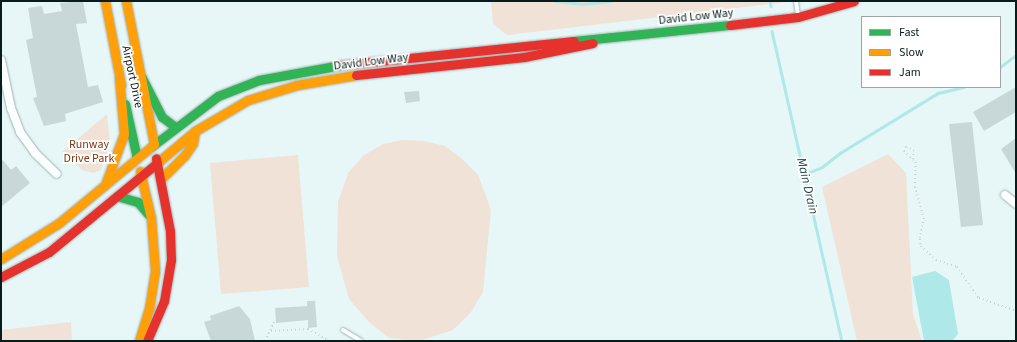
<!DOCTYPE html>
<html>
<head>
<meta charset="utf-8">
<style>
	body { margin:0 }
	#map { position:relative; width:1017px; height:342px; overflow:hidden; background:#e7f7f7; font-family:"Source Sans 3",sans-serif }
	div>[style] { position:absolute }
	[style*='--x'] { left:calc(var(--x)*1px); top:calc(var(--y)*1px); width:calc(var(--w)*1px); rotate:calc(var(--a)*1deg) }
	.green>* { inset:0; background:#f1e2d7 }
	.water>* { inset:0; background:#aee8e8 }
	.stream>* { height:2.5px; margin:-1.25px; padding:0 1.25px; transform-origin:1.25px; border-radius:1.25px; background:#aee8e8 }
	.building>* { inset:0; background:#c8d8d8 }
	.path>* { height:1.5px; margin-top:-0.75px; transform-origin:0; background:repeating-linear-gradient(90deg,#cdd2d2 0 1px,transparent 0 4px) }
	.roads { filter:drop-shadow(0 0 1px #a3b3b3) drop-shadow(0 0 1px #a3b3b3) }
	.lane>* { height:4px; margin:-2px; padding:0 2px; transform-origin:2px; border-radius:2px; background:#fbfefe }
	.street>* { height:8px; margin:-4px; padding:0 4px; transform-origin:4px; border-radius:4px; background:#fbfefe }
	.fast>* { height:9px; margin:-4.5px; padding:0 4.5px; transform-origin:4.5px; border-radius:4.5px; background:#30b455 }
	.slow>* { height:9px; margin:-4.5px; padding:0 4.5px; transform-origin:4.5px; border-radius:4.5px; background:#ff9f0a }
	.jam>* { height:9px; margin:-4.5px; padding:0 4.5px; transform-origin:4.5px; border-radius:4.5px; background:#e5322d }
	span { translate:-50% -50%; white-space:nowrap; text-align:center; line-height:1.15; -webkit-text-stroke:3.5px #fff; paint-order:stroke }
	.street-label { font-size:12px; color:#091c1c }
	.park-label { font-size:12px; color:#7d3a12 }
	.water-label { font-size:13px; color:#183d3e; font-style:italic }
	.frame { position:absolute; inset:0; border:2px solid #091c1c; pointer-events:none }
	.legend { position:absolute; left:861px; top:16px; width:140px; height:72px; box-sizing:border-box; background:#fff; border:1px solid #9da4a4; margin:0; padding:5px 7px; list-style:none; font-size:12px; color:#091c1c }
	.legend li { display:flex; align-items:center; gap:8px; height:20px }
	.legend b { width:20px; border:1px solid #9da4a4 }
</style>
</head>
<body>
<div id="map">
	<div class="green">
		<div style="clip-path:polygon(491px 1px,796px 1px,507px 35px,493px 24px)"></div>
		<div style="clip-path:polygon(107px 114px,110px 143px,101px 170px,93px 173px,82px 170px,62px 152px)"></div>
		<div style="clip-path:polygon(402px 140px,424px 141px,445px 146px,461px 158px,478px 175px,491px 210px,483px 292px,471px 312px,453px 330px,419px 341px,389px 338px,369px 322px,349px 299px,337px 256px,338px 202px,348px 173px,363px 156px,383px 144px)"></div>
		<div style="clip-path:polygon(888px 154px,906px 173px,913px 314px,922px 341px,857px 341px,822px 187px)"></div>
		<div style="clip-path:polygon(298px 155px,309px 287px,221px 294px,210px 163px)"></div>
		<div style="clip-path:polygon(71px 322px,72px 341px,1px 341px,1px 330px)"></div>
	</div>
	<div class="water">
		<div style="clip-path:polygon(935px 271px,949px 280px,958px 334px,952px 341px,924px 341px,912px 277px)"></div>
	</div>
	<div class="stream">
		<div style="--x:555;--y:1;--w:27;--a:6"></div>
		<div style="--x:582;--y:4;--w:29;--a:-6"></div>
		<div style="--x:770;--y:1;--w:5;--a:79"></div>
		<div style="--x:772;--y:31;--w:318;--a:77.3"></div>
		<div style="--x:1000;--y:67;--w:20;--a:-37"></div>
		<div style="--x:805;--y:174;--w:18;--a:-22"></div>
		<div style="--x:822;--y:167;--w:23;--a:-38"></div>
		<div style="--x:840;--y:153;--w:115;--a:-31.5"></div>
		<div style="--x:938;--y:93;--w:26;--a:-13"></div>
	</div>
	<div class="building">
		<div style="clip-path:polygon(83px 1px,87px 23px,76px 24px,88px 87px,98px 85px,103px 102px,65px 114px,66px 121px,44px 126px,33px 98px,37px 97px,26px 40px,33px 38px,28px 8px,42px 6px,44px 14px,62px 11px,60px 3px)"></div>
		<div style="clip-path:polygon(1016px 87px,1016px 112px,984px 131px,973px 112px)"></div>
		<div style="clip-path:polygon(419px 91px,420px 101px,406px 103px,404px 92px)"></div>
		<div style="clip-path:polygon(972px 122px,983px 225px,961px 227px,949px 124px)"></div>
		<div style="clip-path:polygon(1016px 138px,1016px 174px,1001px 149px)"></div>
		<div style="clip-path:polygon(1px 158px,11px 170px,16px 166px,30px 183px,1px 207px)"></div>
		<div style="clip-path:polygon(307px 301px,315px 301px,317px 327px,308px 328px,308px 320px,276px 323px,275px 308px,307px 306px)"></div>
		<div style="clip-path:polygon(239px 306px,250px 319px,255px 341px,211px 341px,204px 322px,211px 320px,210px 316px)"></div>
	</div>
	<div class="path">
		<div style="--x:912;--y:159;--w:8;--a:-76"></div>
		<div style="--x:914;--y:151;--w:9;--a:-153"></div>
		<div style="--x:906;--y:147;--w:4;--a:117"></div>
		<div style="--x:904;--y:151;--w:8;--a:45"></div>
		<div style="--x:910;--y:157;--w:8;--a:40"></div>
		<div style="--x:916;--y:162;--w:25;--a:92"></div>
		<div style="--x:915;--y:187;--w:32;--a:74"></div>
		<div style="--x:924;--y:218;--w:21;--a:101"></div>
		<div style="--x:920;--y:239;--w:7;--a:82"></div>
		<div style="--x:921;--y:246;--w:21;--a:43"></div>
		<div style="--x:936;--y:260;--w:22;--a:18"></div>
		<div style="--x:957;--y:267;--w:38;--a:55"></div>
		<div style="--x:979;--y:298;--w:39;--a:19"></div>
		<div style="--x:271;--y:331;--w:37;--a:-3"></div>
		<div style="--x:308;--y:329;--w:25;--a:29"></div>
		<div style="--x:265;--y:341;--w:21;--a:-65"></div>
	</div>
	<div class="roads">
		<div class="lane">
			<div style="--x:796;--y:1;--w:15;--a:82"></div>
			<div style="--x:343;--y:330;--w:21;--a:31"></div>
		</div>
		<div class="street">
			<div style="--x:1;--y:60;--w:49;--a:78.2"></div>
			<div style="--x:11;--y:108;--w:26;--a:69"></div>
			<div style="--x:20;--y:132;--w:26;--a:54"></div>
			<div style="--x:35;--y:153;--w:30;--a:44"></div>
			<div style="--x:1005;--y:195;--w:14;--a:39"></div>
		</div>
		<div class="fast">
			<div style="--x:574;--y:41;--w:157;--a:-5.9"></div>
			<div style="--x:141;--y:76;--w:46;--a:62.9"></div>
			<div style="--x:162;--y:117;--w:15;--a:37"></div>
			<div style="--x:125;--y:104;--w:55;--a:77.5"></div>
			<div style="--x:151;--y:147;--w:84;--a:-37.3"></div>
			<div style="--x:218;--y:96;--w:44;--a:-21.3"></div>
			<div style="--x:259;--y:80;--w:83;--a:-10.4"></div>
			<div style="--x:117;--y:196;--w:22;--a:16"></div>
			<div style="--x:138;--y:202;--w:16;--a:50"></div>
		</div>
		<div class="slow">
			<div style="--x:105;--y:1;--w:86;--a:79.2"></div>
			<div style="--x:126;--y:1;--w:146;--a:78.9"></div>
			<div style="--x:157;--y:163;--w:50;--a:-40.1"></div>
			<div style="--x:195;--y:131;--w:61;--a:-30.3"></div>
			<div style="--x:248;--y:100;--w:51;--a:-17"></div>
			<div style="--x:297;--y:85;--w:60;--a:-9.6"></div>
			<div style="--x:161;--y:179;--w:34;--a:-45"></div>
			<div style="--x:185;--y:155;--w:14;--a:-56"></div>
			<div style="--x:193;--y:143;--w:12;--a:-81"></div>
			<div style="--x:105;--y:185;--w:54;--a:-69.6"></div>
			<div style="--x:124;--y:134;--w:57;--a:-95"></div>
			<div style="--x:1;--y:259;--w:68;--a:-31.8"></div>
			<div style="--x:59;--y:223;--w:119;--a:-39.6"></div>
			<div style="--x:139;--y:341;--w:34;--a:-73"></div>
			<div style="--x:149;--y:309;--w:39;--a:-81"></div>
			<div style="--x:155;--y:270;--w:52;--a:-94.4"></div>
			<div style="--x:151;--y:218;--w:48;--a:-103.2"></div>
		</div>
		<div class="jam">
			<div style="--x:730;--y:25;--w:68;--a:-6.7"></div>
			<div style="--x:798;--y:17;--w:58;--a:-15.9"></div>
			<div style="--x:341;--y:65;--w:234;--a:-5.9"></div>
			<div style="--x:356;--y:75;--w:169;--a:-6.1"></div>
			<div style="--x:524;--y:57;--w:70;--a:-11.5"></div>
			<div style="--x:1;--y:277;--w:54;--a:-27.5"></div>
			<div style="--x:49;--y:252;--w:140;--a:-39.5"></div>
			<div style="--x:147;--y:341;--w:43;--a:-67"></div>
			<div style="--x:164;--y:301;--w:42;--a:-80.3"></div>
			<div style="--x:171;--y:260;--w:29;--a:-92"></div>
			<div style="--x:170;--y:231;--w:74;--a:-100.9"></div>
		</div>
	</div>
	<div class="street-label">
		<span style="left:696px;top:17px;rotate:-6deg">David Low Way</span>
		<span style="left:371px;top:62px;rotate:-7deg">David Low Way</span>
		<span style="left:132px;top:77px;rotate:78deg">Airport Drive</span>
	</div>
	<div class="park-label">
		<span style="left:89px;top:152px">Runway<br>Drive Park</span>
	</div>
	<div class="water-label">
		<span style="left:807px;top:186px;rotate:77deg">Main Drain</span>
	</div>
	<div class="frame"></div>
	<ul class="legend">
	<li><b style="height:5px;background:#30b455"></b>Fast</li>
	<li><b style="height:5px;background:#ff9f0a"></b>Slow</li>
	<li><b style="height:5px;background:#e5322d"></b>Jam</li>
	</ul>
</div>
</body>
</html>
